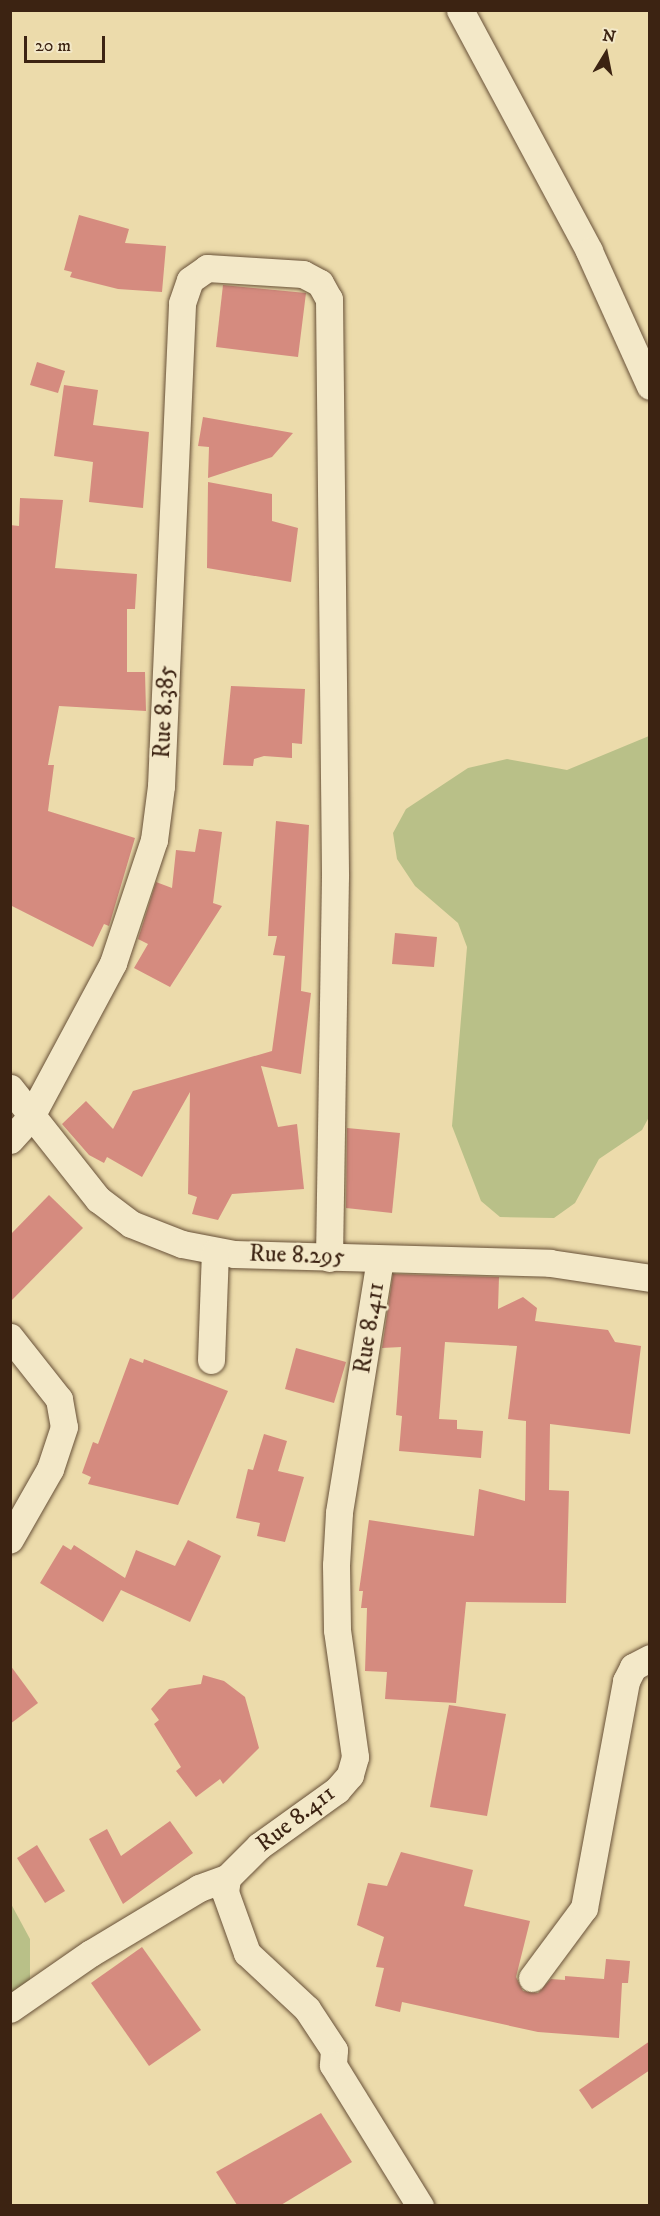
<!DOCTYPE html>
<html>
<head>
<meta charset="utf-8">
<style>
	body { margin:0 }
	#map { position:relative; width:660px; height:2216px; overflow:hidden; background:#ecdbab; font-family:"IM FELL DW Pica",serif }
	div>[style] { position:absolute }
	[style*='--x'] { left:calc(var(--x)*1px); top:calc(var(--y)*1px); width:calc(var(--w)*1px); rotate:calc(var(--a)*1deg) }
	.green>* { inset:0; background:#b9c088 }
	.building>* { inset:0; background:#d58b7f }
	.roads { filter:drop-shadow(0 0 2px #685138) drop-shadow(0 0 2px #685138) }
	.minor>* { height:27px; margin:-13.5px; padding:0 13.5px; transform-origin:13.5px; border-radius:13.5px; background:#f3e8c8 }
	span { translate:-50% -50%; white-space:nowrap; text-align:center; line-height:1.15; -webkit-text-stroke:4.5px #f3e8c8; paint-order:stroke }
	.street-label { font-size:24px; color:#3c2312 }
	.frame { position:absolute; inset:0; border:12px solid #3c2312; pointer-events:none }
	.north { position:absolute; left:576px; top:24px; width:60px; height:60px; -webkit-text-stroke:4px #f3e8c8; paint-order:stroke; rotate:10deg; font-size:16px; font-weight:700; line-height:24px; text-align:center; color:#3c2312 }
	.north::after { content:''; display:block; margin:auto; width:21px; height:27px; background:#3c2312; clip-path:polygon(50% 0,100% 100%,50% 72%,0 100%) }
	.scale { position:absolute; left:24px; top:36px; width:81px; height:27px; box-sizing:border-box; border:3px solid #3c2312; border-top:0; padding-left:8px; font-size:18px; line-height:21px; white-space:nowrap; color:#3c2312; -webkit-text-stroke:4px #f3e8c8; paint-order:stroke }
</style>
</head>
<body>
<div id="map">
	<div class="green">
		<div style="clip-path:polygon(649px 736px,649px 1117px,642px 1130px,599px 1159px,575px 1203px,554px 1218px,500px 1217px,481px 1201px,452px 1126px,467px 947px,458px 923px,415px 886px,397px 859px,393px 833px,406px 809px,468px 768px,507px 759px,567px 770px)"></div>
		<div style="clip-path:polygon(10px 1902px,30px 1939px,30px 1995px,10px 2007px)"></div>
	</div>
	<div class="building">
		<div style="clip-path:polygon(79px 215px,129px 229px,125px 243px,166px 246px,162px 292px,118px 289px,70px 277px,72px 272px,64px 270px)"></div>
		<div style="clip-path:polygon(223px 285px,306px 293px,298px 357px,216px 347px)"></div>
		<div style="clip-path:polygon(37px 362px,65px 371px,58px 393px,30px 385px)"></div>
		<div style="clip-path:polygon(64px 385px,98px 390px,93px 425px,149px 432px,143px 508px,89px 502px,93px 462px,54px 456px)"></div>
		<div style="clip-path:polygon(203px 417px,293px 433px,272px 457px,208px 478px,209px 447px,198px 446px)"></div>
		<div style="clip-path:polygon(208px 482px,272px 494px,272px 521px,298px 528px,291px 582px,207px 568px)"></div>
		<div style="clip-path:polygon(20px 498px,63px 500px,55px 568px,137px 574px,135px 609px,127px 609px,127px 672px,145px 672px,146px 711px,59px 706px,48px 765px,54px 765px,48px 811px,135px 838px,109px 926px,104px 924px,93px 947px,10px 905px,10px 525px,19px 526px)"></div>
		<div style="clip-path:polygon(231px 686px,305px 689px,302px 744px,292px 743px,292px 758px,264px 756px,254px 759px,253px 766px,223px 765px)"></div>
		<div style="clip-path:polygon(276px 821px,309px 825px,301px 991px,311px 993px,301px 1074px,261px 1066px,278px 1127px,297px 1124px,304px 1189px,232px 1194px,218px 1220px,192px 1214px,197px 1197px,188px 1194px,190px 1092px,142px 1177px,107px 1157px,104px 1163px,89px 1155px,62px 1124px,86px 1101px,113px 1129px,133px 1091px,272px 1051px,285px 956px,273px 955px,277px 936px,268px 936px)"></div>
		<div style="clip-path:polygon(199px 829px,222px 832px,213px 903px,222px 906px,170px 987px,134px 968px,148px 944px,138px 939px,156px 882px,172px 888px,176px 850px,195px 852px)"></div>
		<div style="clip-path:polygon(395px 933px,437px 937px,434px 967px,392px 964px)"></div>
		<div style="clip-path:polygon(347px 1128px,400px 1133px,392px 1213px,346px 1208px)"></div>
		<div style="clip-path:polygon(49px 1195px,83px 1228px,10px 1302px,10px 1235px)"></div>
		<div style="clip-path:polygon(393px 1274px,499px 1277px,498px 1309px,523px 1297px,537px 1308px,535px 1321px,608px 1330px,615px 1342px,641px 1346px,630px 1434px,550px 1424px,549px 1490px,569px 1491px,566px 1603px,466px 1602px,456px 1703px,385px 1699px,387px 1672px,365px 1671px,367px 1608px,361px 1608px,363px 1591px,359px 1591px,369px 1520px,474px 1536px,479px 1489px,525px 1501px,526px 1421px,508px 1419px,517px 1346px,445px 1342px,439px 1419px,457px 1420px,457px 1429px,483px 1431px,481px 1458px,399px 1451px,402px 1416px,396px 1415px,401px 1347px,382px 1348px)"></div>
		<div style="clip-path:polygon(296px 1348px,346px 1362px,334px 1403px,285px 1389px)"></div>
		<div style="clip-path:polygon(130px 1358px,143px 1363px,144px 1359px,228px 1391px,178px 1505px,88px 1484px,91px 1477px,82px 1473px,93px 1442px,98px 1444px)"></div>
		<div style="clip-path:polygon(264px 1434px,287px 1441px,278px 1471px,304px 1477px,285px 1542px,257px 1536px,260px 1523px,236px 1518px,248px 1469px,253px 1470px)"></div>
		<div style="clip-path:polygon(188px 1540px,221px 1556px,190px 1622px,121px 1590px,103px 1622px,40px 1583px,63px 1545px,71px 1550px,74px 1545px,125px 1578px,136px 1550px,175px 1566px)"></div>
		<div style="clip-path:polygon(10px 1665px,38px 1703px,10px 1724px)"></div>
		<div style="clip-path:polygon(203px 1675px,224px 1681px,245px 1697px,259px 1748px,223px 1784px,220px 1779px,196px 1797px,176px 1771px,181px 1767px,154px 1724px,159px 1720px,151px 1709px,169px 1689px,201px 1684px)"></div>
		<div style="clip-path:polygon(449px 1705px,506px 1714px,487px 1816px,430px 1807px)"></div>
		<div style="clip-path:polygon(170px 1821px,193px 1853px,123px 1904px,89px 1839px,107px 1829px,121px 1856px)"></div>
		<div style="clip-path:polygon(37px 1845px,65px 1891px,45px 1903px,17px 1858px)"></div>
		<div style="clip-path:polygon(401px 1852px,473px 1870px,464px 1906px,530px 1921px,516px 1977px,523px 1991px,538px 1993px,551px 1979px,565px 1980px,565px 1976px,604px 1979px,606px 1959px,630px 1961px,628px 1983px,622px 1983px,619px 2038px,538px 2032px,402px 2002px,400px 2012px,375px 2006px,384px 1968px,376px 1967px,384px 1937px,357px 1925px,368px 1883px,387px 1886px)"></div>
		<div style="clip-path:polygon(142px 1947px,201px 2030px,149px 2066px,91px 1983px)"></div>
		<div style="clip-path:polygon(650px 2041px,650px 2070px,592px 2109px,579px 2090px)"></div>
		<div style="clip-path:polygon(321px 2113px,352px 2162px,281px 2205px,237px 2205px,216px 2172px)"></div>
	</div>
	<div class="roads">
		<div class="minor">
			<div style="--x:460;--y:10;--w:273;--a:61.8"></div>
			<div style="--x:589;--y:251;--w:148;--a:65.7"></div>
			<div style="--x:10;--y:1088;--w:142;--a:51.6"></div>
			<div style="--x:98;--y:1199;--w:41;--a:37.1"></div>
			<div style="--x:131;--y:1224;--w:55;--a:21.4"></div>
			<div style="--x:182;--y:1244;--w:53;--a:10.9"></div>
			<div style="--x:234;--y:1254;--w:316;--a:1.6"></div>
			<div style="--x:550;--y:1263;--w:101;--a:8.5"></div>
			<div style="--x:10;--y:1140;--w:30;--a:-48"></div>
			<div style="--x:30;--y:1118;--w:176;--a:-61.8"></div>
			<div style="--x:113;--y:963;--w:130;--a:-71.6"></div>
			<div style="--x:154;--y:840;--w:54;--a:-82.6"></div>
			<div style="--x:161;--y:786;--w:483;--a:-87.5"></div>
			<div style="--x:182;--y:303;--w:24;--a:-71"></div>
			<div style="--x:190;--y:280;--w:21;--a:-35"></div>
			<div style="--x:207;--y:268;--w:96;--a:3.6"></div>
			<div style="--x:303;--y:274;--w:19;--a:28"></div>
			<div style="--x:320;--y:283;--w:18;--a:61"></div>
			<div style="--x:329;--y:299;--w:577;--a:89.4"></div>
			<div style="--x:335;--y:876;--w:382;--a:90.9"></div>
			<div style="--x:380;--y:1259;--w:257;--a:99.2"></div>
			<div style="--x:339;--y:1513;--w:52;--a:93.3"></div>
			<div style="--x:336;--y:1565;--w:65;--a:89.1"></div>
			<div style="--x:337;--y:1630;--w:128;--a:81.9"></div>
			<div style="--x:355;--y:1757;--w:19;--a:106"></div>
			<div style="--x:350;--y:1775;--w:20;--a:131"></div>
			<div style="--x:337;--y:1790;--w:96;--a:144.3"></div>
			<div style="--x:259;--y:1846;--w:45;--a:135"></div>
			<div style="--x:227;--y:1878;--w:14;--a:98"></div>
			<div style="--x:225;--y:1892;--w:65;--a:70.2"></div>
			<div style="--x:247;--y:1953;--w:82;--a:43"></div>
			<div style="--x:307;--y:2009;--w:49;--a:56.6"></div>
			<div style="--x:334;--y:2050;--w:15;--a:94"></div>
			<div style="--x:333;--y:2065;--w:166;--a:58.3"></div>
			<div style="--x:10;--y:1337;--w:79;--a:51.7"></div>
			<div style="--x:59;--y:1399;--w:28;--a:80"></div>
			<div style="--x:64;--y:1427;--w:44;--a:108.4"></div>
			<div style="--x:50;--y:1469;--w:81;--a:119.7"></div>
			<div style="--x:211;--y:1360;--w:108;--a:-87.9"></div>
			<div style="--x:532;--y:1978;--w:87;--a:-53.4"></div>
			<div style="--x:584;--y:1908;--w:231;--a:-79.5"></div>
			<div style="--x:626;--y:1681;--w:16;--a:-63"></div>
			<div style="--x:633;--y:1667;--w:19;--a:-28"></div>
			<div style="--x:10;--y:2009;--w:98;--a:-34.7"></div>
			<div style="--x:91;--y:1953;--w:126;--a:-31"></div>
			<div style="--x:199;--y:1888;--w:30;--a:-20"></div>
		</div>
	</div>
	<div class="street-label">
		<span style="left:165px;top:712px;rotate:-87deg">Rue 8.385</span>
		<span style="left:297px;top:1256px;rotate:2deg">Rue 8.295</span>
		<span style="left:370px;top:1328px;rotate:-81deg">Rue 8.411</span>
		<span style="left:296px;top:1819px;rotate:-38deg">Rue 8.411</span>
	</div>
	<div class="frame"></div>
	<div class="north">N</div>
	<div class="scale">20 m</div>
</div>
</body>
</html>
